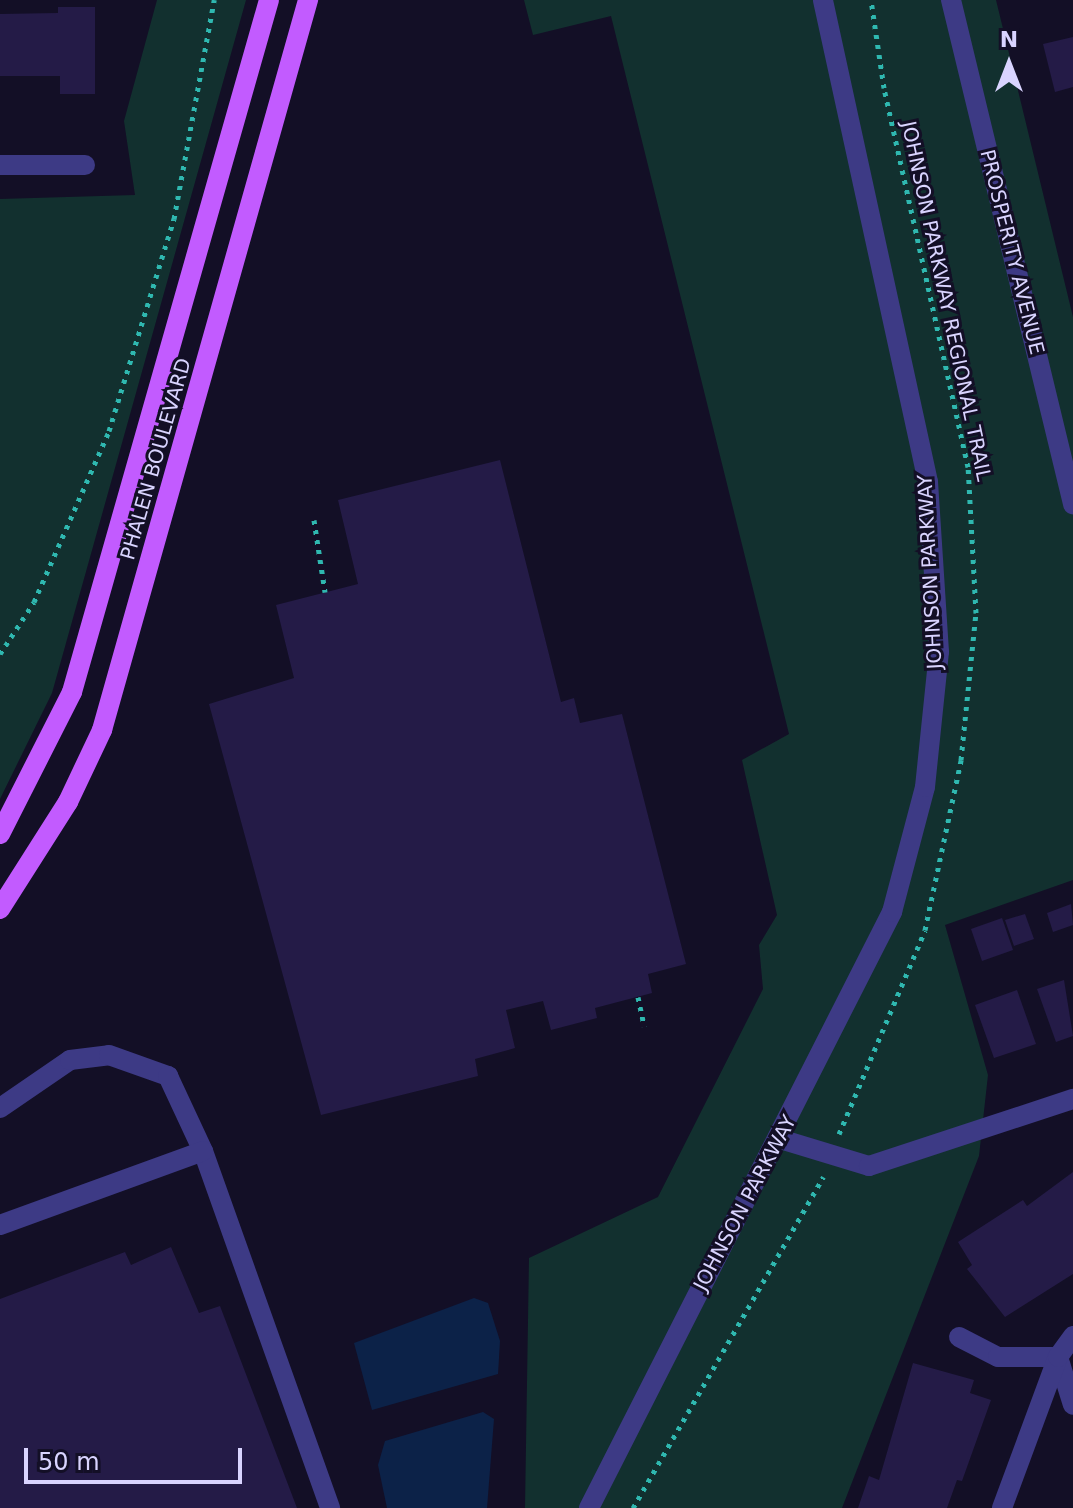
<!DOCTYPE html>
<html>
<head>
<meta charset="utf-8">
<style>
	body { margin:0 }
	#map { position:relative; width:1073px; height:1508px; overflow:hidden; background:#130f26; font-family:"DejaVu Sans",sans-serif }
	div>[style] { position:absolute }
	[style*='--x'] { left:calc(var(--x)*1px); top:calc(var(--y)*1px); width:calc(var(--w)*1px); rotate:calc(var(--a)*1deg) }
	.green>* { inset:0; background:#12302f }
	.water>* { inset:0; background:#0c2248 }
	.building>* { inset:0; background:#241b47 }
	.path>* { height:5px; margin-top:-2.5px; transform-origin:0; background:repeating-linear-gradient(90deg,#2fb8b0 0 4px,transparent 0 10px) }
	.minor>* { height:20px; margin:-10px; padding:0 10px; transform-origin:10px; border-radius:10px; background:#3d3a85 }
	.major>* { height:20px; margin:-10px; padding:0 10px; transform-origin:10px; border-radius:10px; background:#c25bff }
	span { translate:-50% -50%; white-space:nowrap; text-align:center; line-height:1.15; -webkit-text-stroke:6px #130f26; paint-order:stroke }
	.street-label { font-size:20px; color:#d9d4ff }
	.north { position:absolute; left:969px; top:24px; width:80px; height:80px; -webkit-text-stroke:6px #130f26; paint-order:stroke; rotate:0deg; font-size:22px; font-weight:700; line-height:32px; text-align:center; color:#d9d4ff }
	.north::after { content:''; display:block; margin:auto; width:28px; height:36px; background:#d9d4ff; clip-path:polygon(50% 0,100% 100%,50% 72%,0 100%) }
	.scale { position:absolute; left:24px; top:1448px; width:218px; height:36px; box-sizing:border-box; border:4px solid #d9d4ff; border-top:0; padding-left:10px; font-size:24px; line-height:28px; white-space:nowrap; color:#d9d4ff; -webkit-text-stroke:6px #130f26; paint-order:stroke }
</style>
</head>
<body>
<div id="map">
	<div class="green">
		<div style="clip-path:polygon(157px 0,246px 0,52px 693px,0 799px,0 199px,135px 195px,124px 121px)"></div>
		<div style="clip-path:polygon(524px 0,996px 0,1073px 317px,1073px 880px,945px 925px,988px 1075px,979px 1156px,842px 1508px,525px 1508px,529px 1258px,658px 1197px,763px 989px,759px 945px,777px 915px,742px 760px,789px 734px,611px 16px,533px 35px)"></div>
	</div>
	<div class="water">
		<div style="clip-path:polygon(474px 1298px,488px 1303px,500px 1341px,498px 1374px,372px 1410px,354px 1343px)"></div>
		<div style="clip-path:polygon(483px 1412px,494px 1419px,487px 1508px,387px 1508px,378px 1465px,385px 1441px)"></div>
	</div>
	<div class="building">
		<div style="clip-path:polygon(58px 7px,95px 7px,95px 94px,60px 94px,60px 76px,0 76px,0 14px,58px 13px)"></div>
		<div style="clip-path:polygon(1073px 37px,1073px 87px,1055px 92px,1043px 44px)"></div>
		<div style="clip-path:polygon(500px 460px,561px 702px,574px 698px,580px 723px,622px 714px,686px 964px,648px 974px,652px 993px,595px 1008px,597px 1018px,551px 1030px,543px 1001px,506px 1010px,515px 1048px,475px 1059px,478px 1076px,321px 1115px,209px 704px,294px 678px,276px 605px,358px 584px,338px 500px)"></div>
		<div style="clip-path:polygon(1071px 904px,1073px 925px,1053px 932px,1047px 913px)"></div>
		<div style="clip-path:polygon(1025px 914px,1034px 939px,1014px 946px,1005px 920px)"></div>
		<div style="clip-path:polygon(1002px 918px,1013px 950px,982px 961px,971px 929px)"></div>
		<div style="clip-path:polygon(1064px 980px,1073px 1036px,1056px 1042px,1037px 989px)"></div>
		<div style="clip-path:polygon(1017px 990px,1036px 1044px,994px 1058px,975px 1005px)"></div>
		<div style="clip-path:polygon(1073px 1172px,1073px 1274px,1005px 1317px,967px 1269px,972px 1265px,958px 1242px,1023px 1200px,1027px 1206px)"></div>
		<div style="clip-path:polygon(171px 1247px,199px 1313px,220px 1306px,297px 1508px,0 1508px,0 1299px,125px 1252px,131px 1265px)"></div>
		<div style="clip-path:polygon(913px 1363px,974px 1380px,970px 1393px,991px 1400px,962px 1481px,957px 1480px,947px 1508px,858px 1508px,869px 1476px,879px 1480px)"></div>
	</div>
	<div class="path">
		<div style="--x:314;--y:520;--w:73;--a:81.3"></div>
		<div style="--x:0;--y:654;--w:62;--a:-56.8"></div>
		<div style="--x:34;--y:602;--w:187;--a:-66.3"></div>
		<div style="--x:109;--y:431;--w:222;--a:-73"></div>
		<div style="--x:174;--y:219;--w:223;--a:-79.6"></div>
		<div style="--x:638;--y:997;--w:30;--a:78"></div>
		<div style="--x:839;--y:1134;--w:221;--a:-67.1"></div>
		<div style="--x:925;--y:930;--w:174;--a:-78"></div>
		<div style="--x:961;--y:760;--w:148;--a:-84.2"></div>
		<div style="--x:976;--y:613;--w:146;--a:-93.1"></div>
		<div style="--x:968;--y:467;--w:388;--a:-102.5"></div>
		<div style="--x:884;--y:88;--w:89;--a:-98.4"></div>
		<div style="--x:633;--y:1508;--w:382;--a:-60.1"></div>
	</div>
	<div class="minor">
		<div style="--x:951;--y:0;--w:519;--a:76.39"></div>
		<div style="--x:0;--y:165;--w:85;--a:0"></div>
		<div style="--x:0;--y:1108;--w:85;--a:-34.4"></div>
		<div style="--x:70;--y:1060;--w:39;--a:-7"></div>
		<div style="--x:109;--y:1055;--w:63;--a:19.6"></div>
		<div style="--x:168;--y:1076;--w:83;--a:65"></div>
		<div style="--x:203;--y:1151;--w:379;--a:70.4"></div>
		<div style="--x:780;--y:1139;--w:93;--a:16.9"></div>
		<div style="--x:869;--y:1166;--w:215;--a:-18.2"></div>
		<div style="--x:0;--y:1225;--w:216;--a:-20"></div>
		<div style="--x:959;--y:1337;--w:44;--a:27.1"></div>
		<div style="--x:998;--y:1357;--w:60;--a:0"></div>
		<div style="--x:1058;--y:1357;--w:50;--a:72.6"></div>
		<div style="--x:589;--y:1508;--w:669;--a:-63.05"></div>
		<div style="--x:892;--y:912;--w:129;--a:-75.2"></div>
		<div style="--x:925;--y:787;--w:136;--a:-84.1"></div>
		<div style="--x:939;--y:652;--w:170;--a:-93.7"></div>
		<div style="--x:928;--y:482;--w:493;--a:-102.3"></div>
		<div style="--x:1002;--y:1508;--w:161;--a:-69.7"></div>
		<div style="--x:1058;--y:1357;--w:26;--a:-54"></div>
	</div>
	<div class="major">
		<div style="--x:0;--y:834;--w:159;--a:-63.1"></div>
		<div style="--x:72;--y:692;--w:719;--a:-74.11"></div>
		<div style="--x:0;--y:909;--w:127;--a:-57.6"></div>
		<div style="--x:68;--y:802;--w:80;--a:-64.7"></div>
		<div style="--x:102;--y:730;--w:759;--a:-74.24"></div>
	</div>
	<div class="street-label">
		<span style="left:1012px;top:252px;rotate:76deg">PROSPERITY AVENUE</span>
		<span style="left:946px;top:301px;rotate:78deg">JOHNSON PARKWAY REGIONAL TRAIL</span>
		<span style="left:156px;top:459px;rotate:-74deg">PHALEN BOULEVARD</span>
		<span style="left:930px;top:572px;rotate:-93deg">JOHNSON PARKWAY</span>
		<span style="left:745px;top:1203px;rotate:-62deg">JOHNSON PARKWAY</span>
	</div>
	<div class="north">N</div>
	<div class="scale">50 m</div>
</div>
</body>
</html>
